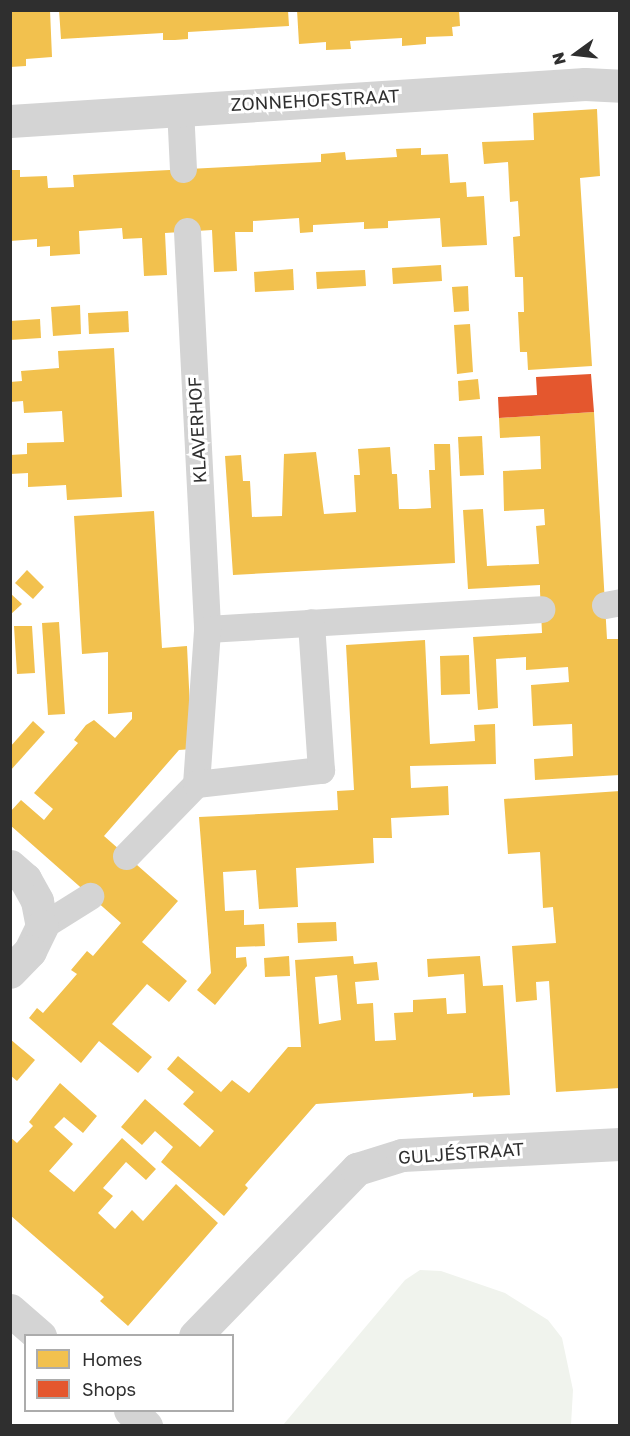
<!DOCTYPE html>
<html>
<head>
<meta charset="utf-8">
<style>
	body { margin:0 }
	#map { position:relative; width:630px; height:1436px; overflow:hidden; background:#fff; font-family:"Golos Text",sans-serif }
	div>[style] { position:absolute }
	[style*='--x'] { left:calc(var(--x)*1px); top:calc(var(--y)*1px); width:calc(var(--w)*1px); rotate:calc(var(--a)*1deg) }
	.green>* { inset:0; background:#f0f3ed }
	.homes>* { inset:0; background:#f2c14e }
	.shops>* { inset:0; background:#e4572e }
	.lane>* { height:27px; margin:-13.5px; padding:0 13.5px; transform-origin:13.5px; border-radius:13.5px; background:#d4d4d4 }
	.street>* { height:33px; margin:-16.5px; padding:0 16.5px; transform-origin:16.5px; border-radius:16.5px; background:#d4d4d4 }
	span { translate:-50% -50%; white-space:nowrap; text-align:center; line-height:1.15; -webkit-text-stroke:6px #fff; paint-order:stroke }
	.street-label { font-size:18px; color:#2f2f2f }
	.frame { position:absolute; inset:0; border:12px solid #2f2f2f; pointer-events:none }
	.legend { position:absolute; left:24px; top:1334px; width:210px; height:78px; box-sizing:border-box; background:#fff; border:2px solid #acacac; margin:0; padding:8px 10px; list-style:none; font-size:18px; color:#2f2f2f }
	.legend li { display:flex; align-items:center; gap:12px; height:30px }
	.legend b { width:30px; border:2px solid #acacac }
	.north { position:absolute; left:546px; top:24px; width:60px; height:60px; -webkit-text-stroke:4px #fff; paint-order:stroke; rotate:255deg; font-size:16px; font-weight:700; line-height:24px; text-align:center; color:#2f2f2f }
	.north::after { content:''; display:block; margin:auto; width:21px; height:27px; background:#2f2f2f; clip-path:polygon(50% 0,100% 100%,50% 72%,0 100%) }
</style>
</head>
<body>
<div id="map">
	<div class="green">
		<div style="clip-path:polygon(420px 1270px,441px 1271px,505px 1293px,548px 1320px,562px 1338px,573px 1390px,571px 1425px,283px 1425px,405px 1280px)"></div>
	</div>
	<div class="homes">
		<div style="clip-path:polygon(10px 10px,50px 10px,52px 57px,26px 59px,26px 66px,10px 67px)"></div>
		<div style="clip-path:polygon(59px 10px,288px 10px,289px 26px,188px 32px,188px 39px,175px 40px,163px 40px,163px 33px,61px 39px)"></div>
		<div style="clip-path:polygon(297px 10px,459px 10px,460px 26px,452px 27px,453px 36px,426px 37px,426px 44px,402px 46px,402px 38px,350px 41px,351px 49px,326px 50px,326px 42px,299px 44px)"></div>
		<div style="clip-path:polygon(597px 109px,600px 176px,580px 178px,592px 366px,528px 370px,527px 352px,520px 352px,518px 312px,524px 312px,523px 277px,515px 277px,513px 237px,520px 236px,518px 201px,510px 202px,508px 162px,484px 164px,482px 142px,534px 140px,533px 113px)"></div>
		<div style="clip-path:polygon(421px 148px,421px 155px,448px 154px,450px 183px,466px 182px,467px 197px,484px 196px,487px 245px,442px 247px,440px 218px,388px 221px,388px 228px,364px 229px,364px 222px,313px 225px,313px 232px,300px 233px,299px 218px,253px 221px,253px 232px,235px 232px,237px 271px,214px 272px,212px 230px,165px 233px,167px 275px,144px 276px,142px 238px,123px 239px,122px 228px,79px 231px,80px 254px,50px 256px,50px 246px,37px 247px,37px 239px,10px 241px,10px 170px,20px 170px,20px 177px,47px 176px,48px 188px,74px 187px,73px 175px,321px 162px,321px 154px,345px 152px,346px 160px,397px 157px,396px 149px)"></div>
		<div style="clip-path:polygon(441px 265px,442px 281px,393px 284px,392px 268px)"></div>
		<div style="clip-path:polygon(293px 269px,294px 290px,255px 292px,254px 272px)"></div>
		<div style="clip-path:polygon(365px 270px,366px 286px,317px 289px,316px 272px)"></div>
		<div style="clip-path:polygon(468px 286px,469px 311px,454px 312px,452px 287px)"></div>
		<div style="clip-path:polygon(80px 305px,81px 334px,53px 336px,51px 307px)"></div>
		<div style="clip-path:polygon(128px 311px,129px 332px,89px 334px,88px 313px)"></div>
		<div style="clip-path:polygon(40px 319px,41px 338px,10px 340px,10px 321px)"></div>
		<div style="clip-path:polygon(470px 324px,473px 372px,457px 374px,454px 325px)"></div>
		<div style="clip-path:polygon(114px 348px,122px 497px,67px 500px,66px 485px,28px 487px,28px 473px,10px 474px,10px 455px,27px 454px,27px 443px,64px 442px,62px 411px,24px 413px,23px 401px,10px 402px,10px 382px,22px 381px,21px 371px,59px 368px,58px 351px)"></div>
		<div style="clip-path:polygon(478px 379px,480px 399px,459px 401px,458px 381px)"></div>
		<div style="clip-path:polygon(594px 412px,607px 639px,620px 639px,620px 775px,535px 780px,534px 759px,573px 756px,572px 724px,533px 726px,531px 685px,569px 682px,568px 667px,526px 670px,526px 657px,496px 659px,498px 708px,478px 710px,473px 637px,542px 633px,540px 591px,540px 585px,468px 589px,463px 510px,483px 509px,487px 566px,539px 564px,536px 526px,545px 525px,544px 509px,504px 511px,503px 471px,541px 469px,540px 436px,500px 438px,499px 418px)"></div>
		<div style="clip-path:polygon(482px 436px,484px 475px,460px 476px,458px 437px)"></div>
		<div style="clip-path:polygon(434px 444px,450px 444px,455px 563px,233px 575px,225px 456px,241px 455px,243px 481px,250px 481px,252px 517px,282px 516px,284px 454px,316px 452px,324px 514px,356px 512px,354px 475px,360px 475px,358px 449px,390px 447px,392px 474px,397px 474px,399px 509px,415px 509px,431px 508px,429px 470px,435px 470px)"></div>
		<div style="clip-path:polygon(154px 511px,162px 648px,187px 646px,192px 749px,179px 750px,104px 836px,178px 901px,142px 942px,187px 981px,169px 1002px,147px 984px,112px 1024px,152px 1057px,138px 1073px,99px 1041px,81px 1063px,29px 1018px,37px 1008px,43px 1013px,77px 974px,71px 970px,87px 951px,93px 956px,121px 923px,10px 825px,10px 812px,21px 800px,44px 820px,53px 809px,34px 793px,78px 743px,74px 740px,86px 725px,94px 720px,115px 738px,132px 719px,132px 712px,108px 714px,108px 652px,82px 654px,74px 516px)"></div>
		<div style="clip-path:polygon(27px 570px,44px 587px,33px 599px,15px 583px)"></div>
		<div style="clip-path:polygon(10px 593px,22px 604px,10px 615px)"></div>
		<div style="clip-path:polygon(59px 622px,65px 714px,48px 715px,42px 623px)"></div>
		<div style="clip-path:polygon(14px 626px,32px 626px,35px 673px,17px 674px)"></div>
		<div style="clip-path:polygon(425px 640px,430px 744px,475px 741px,474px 725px,495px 724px,496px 764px,410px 766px,411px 788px,448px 786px,449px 815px,391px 818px,392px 838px,373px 838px,374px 863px,296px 868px,298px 907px,259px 909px,256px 870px,223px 872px,225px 911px,244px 910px,244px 925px,264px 924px,265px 946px,236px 947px,236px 958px,246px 957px,247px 966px,215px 1005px,197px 990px,211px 973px,199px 817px,338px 810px,337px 791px,354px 790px,346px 645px)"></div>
		<div style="clip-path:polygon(469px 655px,470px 694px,441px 695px,440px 656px)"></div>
		<div style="clip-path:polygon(33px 721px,45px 732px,10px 771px,10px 747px)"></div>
		<div style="clip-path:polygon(620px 791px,620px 1088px,556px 1092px,549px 981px,536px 982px,537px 1000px,516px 1002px,512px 946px,556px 943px,553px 907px,543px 908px,540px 852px,508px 854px,504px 799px)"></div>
		<div style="clip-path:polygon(336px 922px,337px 941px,298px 943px,297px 923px)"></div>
		<div style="clip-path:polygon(289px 956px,290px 976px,265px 977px,264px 958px)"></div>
		<div style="clip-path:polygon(evenodd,353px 956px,354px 964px,377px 962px,379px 980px,355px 982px,357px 1004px,373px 1003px,375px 1041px,396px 1040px,394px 1013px,413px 1012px,413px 1000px,446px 998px,447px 1014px,466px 1013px,464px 974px,428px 977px,427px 959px,480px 956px,483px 986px,503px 985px,510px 1095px,473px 1097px,473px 1093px,316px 1104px,245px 1185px,248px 1188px,224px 1216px,161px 1162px,173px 1147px,155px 1131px,142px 1145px,121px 1127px,145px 1099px,200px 1147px,214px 1131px,183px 1104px,194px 1092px,167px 1069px,178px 1056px,221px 1092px,232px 1080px,249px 1093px,288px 1047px,301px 1047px,295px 960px,353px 956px,337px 975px,341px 1020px,319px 1024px,315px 977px,337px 975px)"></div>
		<div style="clip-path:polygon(10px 1039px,35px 1060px,17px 1081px,10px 1075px)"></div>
		<div style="clip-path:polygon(60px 1083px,97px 1116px,83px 1133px,64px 1117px,54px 1127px,73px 1144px,49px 1171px,74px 1192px,122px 1138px,156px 1169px,146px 1180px,126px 1162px,103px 1188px,113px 1196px,98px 1213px,115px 1229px,132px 1210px,143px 1221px,176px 1184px,218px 1223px,128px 1326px,100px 1301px,104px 1297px,10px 1215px,10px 1137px,17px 1143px,33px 1126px,29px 1122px)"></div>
	</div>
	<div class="shops">
		<div style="clip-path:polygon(591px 374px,594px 412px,499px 418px,498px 397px,537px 395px,536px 377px)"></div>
	</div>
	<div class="lane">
		<div style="--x:180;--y:108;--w:61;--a:87.2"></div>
		<div style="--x:187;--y:231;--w:399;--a:87.1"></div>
		<div style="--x:207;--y:629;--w:335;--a:-3.4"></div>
		<div style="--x:605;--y:605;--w:15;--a:-11"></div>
		<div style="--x:196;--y:784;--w:155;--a:-85.9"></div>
		<div style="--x:126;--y:856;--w:100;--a:-45.8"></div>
		<div style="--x:196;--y:784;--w:126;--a:-6.4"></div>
		<div style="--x:321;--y:770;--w:148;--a:-93.9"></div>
		<div style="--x:42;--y:926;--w:57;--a:-32"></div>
	</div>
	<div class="street">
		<div style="--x:10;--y:121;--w:576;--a:-3.68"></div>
		<div style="--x:585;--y:84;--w:35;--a:3"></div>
		<div style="--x:10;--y:866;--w:20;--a:41"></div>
		<div style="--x:25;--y:879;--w:25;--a:61"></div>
		<div style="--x:37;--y:901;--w:25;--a:79"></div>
		<div style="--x:42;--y:926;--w:28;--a:116"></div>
		<div style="--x:30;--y:951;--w:29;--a:134"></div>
		<div style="--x:10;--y:1310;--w:40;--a:41"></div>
		<div style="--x:195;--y:1336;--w:233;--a:-45.9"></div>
		<div style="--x:357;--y:1169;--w:47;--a:-17.3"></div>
		<div style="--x:402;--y:1155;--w:218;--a:-2.9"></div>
		<div style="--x:130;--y:1410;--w:23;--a:45"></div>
	</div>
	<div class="street-label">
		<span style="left:315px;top:100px;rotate:-3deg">ZONNEHOFSTRAAT</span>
		<span style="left:197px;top:430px;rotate:-93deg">KLAVERHOF</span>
		<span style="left:461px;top:1153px;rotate:-4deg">GULJÉSTRAAT</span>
	</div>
	<div class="frame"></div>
	<ul class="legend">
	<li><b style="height:16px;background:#f2c14e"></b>Homes</li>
	<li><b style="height:16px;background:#e4572e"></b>Shops</li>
	</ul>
	<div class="north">N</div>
</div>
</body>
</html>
